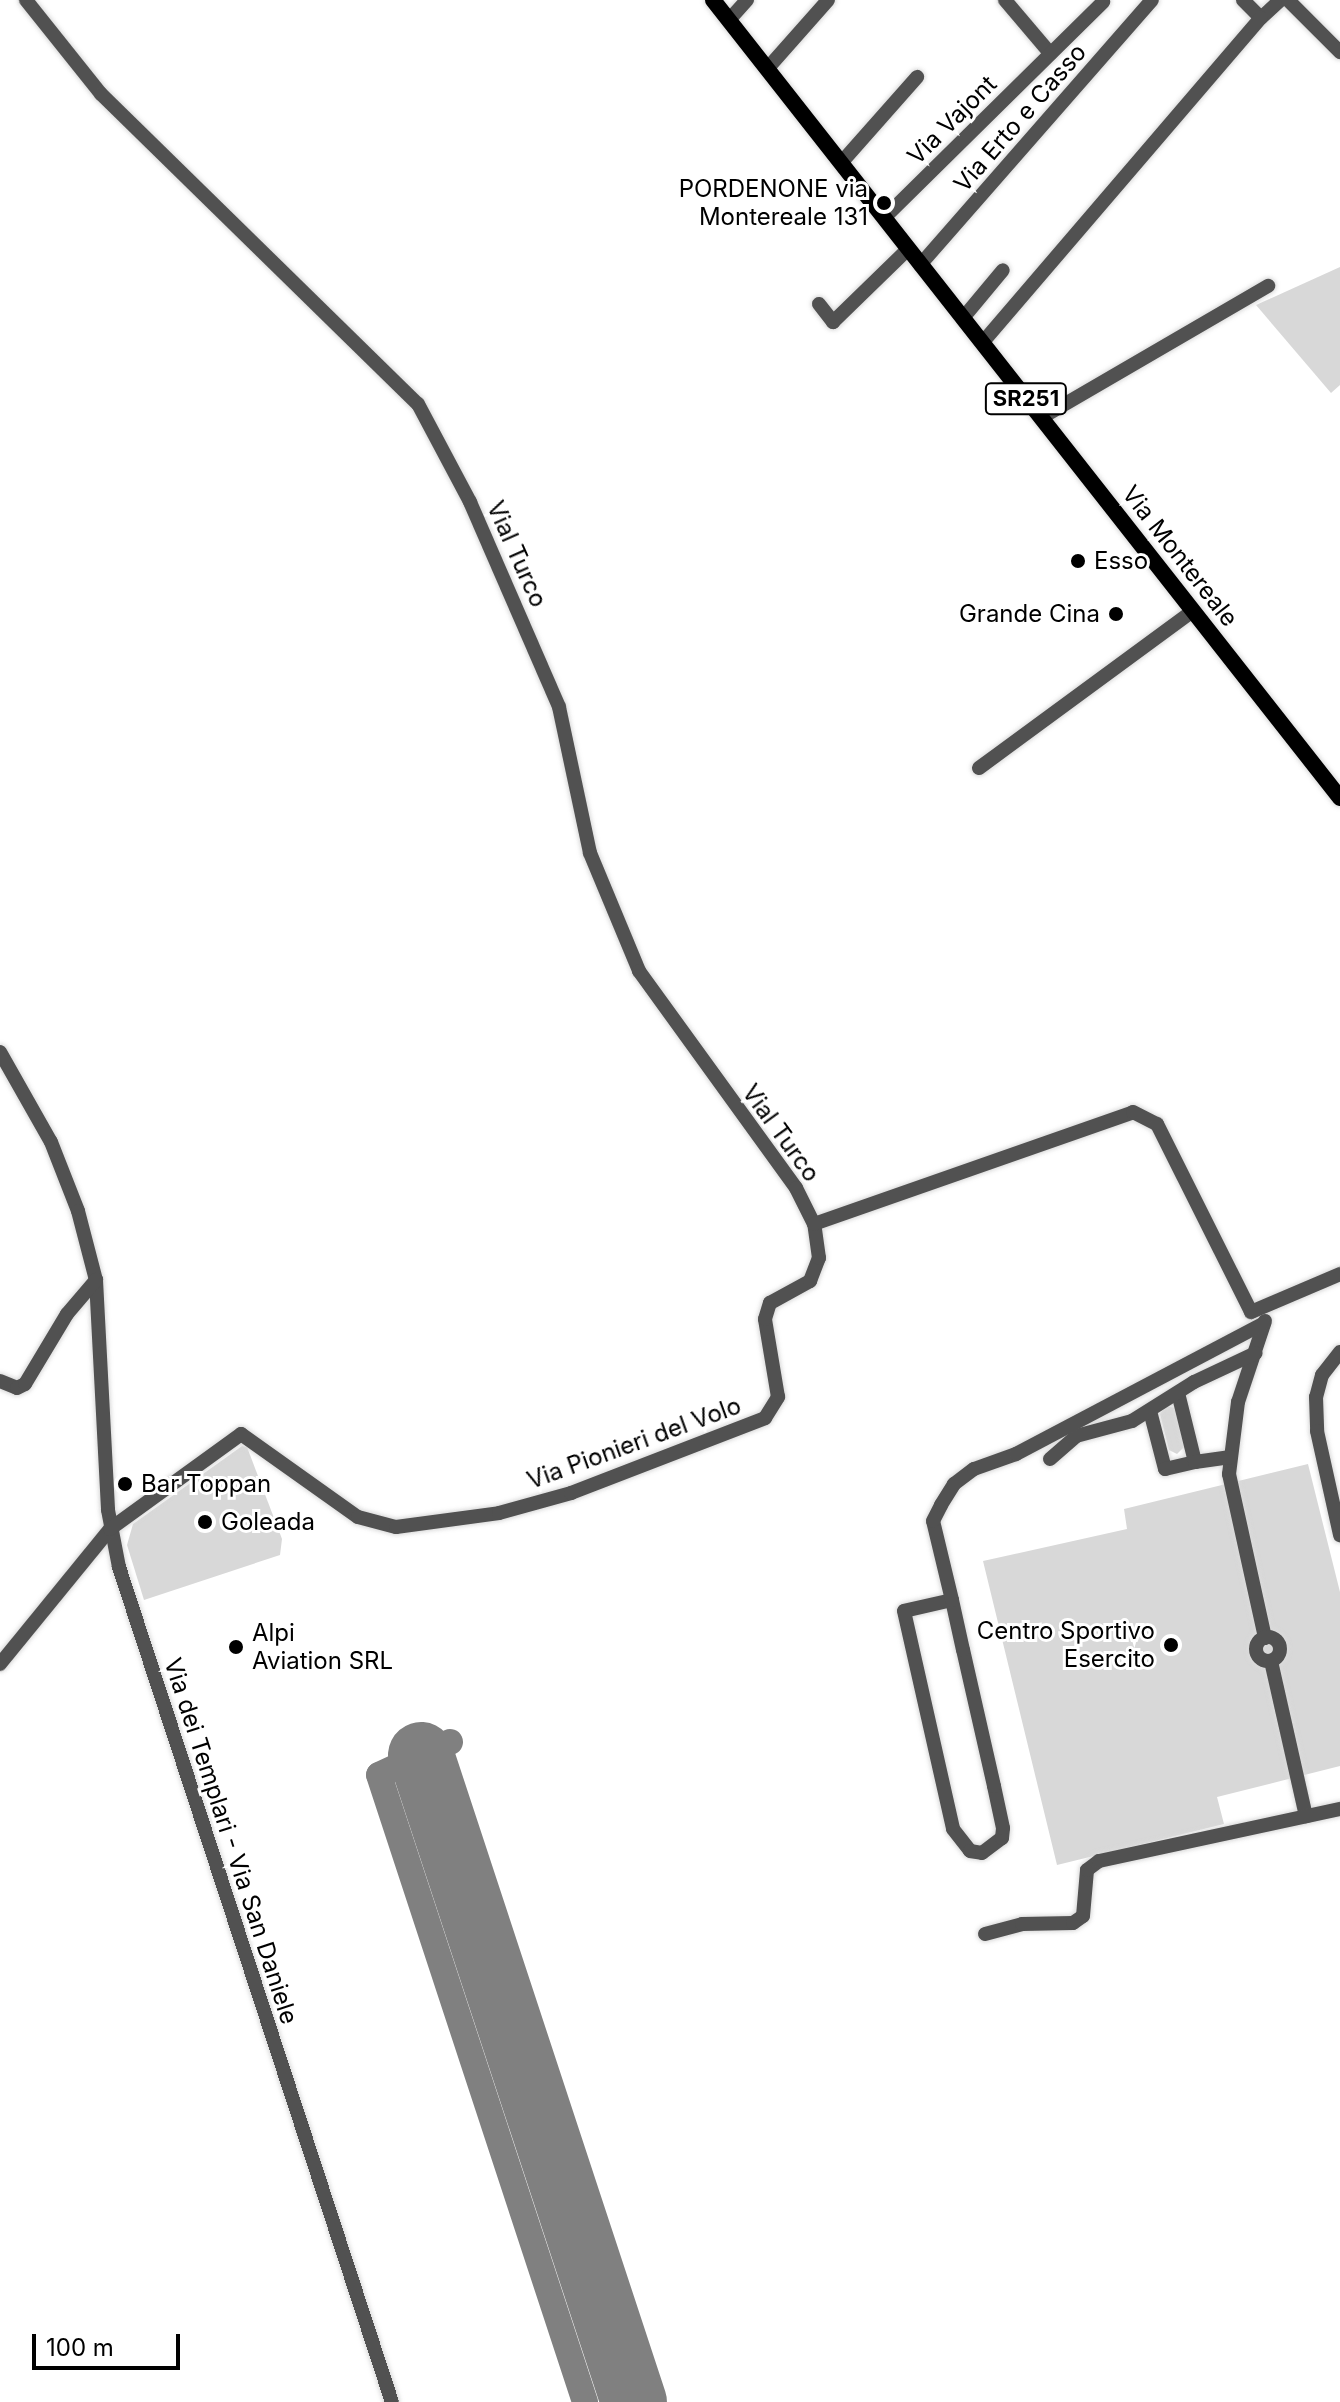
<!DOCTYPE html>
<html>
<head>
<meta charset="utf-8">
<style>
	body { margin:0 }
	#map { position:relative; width:1340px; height:2402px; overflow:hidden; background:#fff; font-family:Inter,sans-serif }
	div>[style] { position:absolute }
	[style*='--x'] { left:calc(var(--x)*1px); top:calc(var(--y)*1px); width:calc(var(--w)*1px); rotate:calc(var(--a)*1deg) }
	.green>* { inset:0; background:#d8d8d8 }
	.taxiway>* { height:26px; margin:-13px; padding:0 13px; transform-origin:13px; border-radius:13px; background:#808080 }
	.runway>* { height:66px; margin:-33px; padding:0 33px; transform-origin:33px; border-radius:33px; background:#808080 }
	.roads { filter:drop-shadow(0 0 2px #dbdbdb) drop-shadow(0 0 2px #dbdbdb) }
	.minor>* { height:14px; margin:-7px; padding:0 7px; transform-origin:7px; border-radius:7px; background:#515151 }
	.minor>.ring { margin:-7px; padding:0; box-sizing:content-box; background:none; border:14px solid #515151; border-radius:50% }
	.major>* { height:16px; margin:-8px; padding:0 8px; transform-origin:8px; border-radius:8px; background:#000 }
	.dots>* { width:22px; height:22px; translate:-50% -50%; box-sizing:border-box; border:4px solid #fff; border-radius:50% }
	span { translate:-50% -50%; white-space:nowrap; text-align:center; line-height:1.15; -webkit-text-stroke:6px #fff; paint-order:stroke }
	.shield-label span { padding:2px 6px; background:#fff; border:2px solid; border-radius:6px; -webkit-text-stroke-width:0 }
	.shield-label { font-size:22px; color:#000; font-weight:700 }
	.street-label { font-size:24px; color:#000 }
	.poi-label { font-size:24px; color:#000 }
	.right { translate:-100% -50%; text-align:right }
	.left { translate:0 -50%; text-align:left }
	.scale { position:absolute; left:32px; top:2334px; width:148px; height:36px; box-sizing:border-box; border:4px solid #000; border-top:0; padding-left:10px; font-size:24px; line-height:28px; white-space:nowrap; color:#000; -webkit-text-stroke:6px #fff; paint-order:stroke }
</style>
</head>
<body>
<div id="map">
	<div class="green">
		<div style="clip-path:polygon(1340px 267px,1340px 385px,1331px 393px,1256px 305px)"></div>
		<div style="clip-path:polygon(1166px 1406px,1175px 1408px,1184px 1447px,1177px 1454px,1169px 1450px,1160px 1414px)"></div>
		<div style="clip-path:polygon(242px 1446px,247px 1447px,282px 1539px,280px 1555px,144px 1600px,127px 1545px,133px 1524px)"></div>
		<div style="clip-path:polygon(1308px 1464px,1340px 1592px,1340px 1766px,1217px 1797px,1224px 1824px,1057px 1865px,983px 1561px,1127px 1529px,1124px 1509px)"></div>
	</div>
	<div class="taxiway">
		<div style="--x:450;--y:1742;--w:78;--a:155.1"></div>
		<div style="--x:379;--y:1775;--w:660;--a:71.81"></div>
	</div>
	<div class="runway">
		<div style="--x:421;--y:1755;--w:681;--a:71.78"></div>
	</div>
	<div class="roads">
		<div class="minor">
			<div style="--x:26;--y:0;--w:120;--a:51.4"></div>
			<div style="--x:101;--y:94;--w:443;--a:44.4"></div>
			<div style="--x:418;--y:404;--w:111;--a:62"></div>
			<div style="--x:470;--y:502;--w:223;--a:66.5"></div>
			<div style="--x:559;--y:707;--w:149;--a:78"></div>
			<div style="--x:590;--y:853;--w:128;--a:67.4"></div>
			<div style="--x:639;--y:971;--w:268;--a:54.1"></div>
			<div style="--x:796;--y:1188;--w:40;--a:63.4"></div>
			<div style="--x:1005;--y:0;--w:70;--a:49.7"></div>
			<div style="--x:1243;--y:0;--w:25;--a:45"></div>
			<div style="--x:1261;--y:18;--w:26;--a:-43"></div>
			<div style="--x:1288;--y:0;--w:74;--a:45"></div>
			<div style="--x:729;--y:20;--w:27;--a:-48"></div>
			<div style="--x:767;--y:69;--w:92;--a:-48.5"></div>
			<div style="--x:841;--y:163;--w:115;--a:-48.5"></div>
			<div style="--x:884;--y:218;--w:308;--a:-44.6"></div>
			<div style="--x:920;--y:265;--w:352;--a:-48.8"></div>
			<div style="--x:819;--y:304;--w:23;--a:52"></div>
			<div style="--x:833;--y:322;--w:105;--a:-44.2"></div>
			<div style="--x:963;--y:318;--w:62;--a:-50.2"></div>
			<div style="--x:983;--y:342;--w:427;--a:-49.4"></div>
			<div style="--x:1041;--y:418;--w:263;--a:-30.2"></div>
			<div style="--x:979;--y:768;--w:265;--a:-36.3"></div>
			<div style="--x:0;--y:1052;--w:103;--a:60.5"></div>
			<div style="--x:51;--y:1142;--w:74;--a:68.6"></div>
			<div style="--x:78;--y:1211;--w:71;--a:75.4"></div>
			<div style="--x:96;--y:1280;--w:230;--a:87"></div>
			<div style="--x:108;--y:1510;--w:58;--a:79.1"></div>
			<div style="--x:119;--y:1567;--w:878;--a:71.9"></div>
			<div style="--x:1265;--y:1321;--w:85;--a:108.4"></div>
			<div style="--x:1238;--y:1402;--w:73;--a:97.1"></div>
			<div style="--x:1229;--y:1474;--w:168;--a:77.6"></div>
			<div style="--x:1340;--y:1352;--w:29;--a:128"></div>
			<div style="--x:1322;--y:1375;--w:23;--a:105"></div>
			<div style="--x:1316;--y:1397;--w:34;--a:88"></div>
			<div style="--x:1317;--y:1431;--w:107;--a:77.5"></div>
			<div style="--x:0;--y:1381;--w:18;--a:22"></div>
			<div style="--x:17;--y:1388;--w:9;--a:-27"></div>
			<div style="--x:25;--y:1384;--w:82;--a:-59"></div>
			<div style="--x:67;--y:1314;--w:45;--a:-49.5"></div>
			<div style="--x:1150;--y:1411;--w:60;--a:75.5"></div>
			<div style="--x:1165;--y:1469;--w:31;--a:-13"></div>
			<div style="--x:1195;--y:1462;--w:71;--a:-103.8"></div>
			<div style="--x:1050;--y:1459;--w:35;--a:-41"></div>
			<div style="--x:1076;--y:1436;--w:58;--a:-15"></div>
			<div style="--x:1132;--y:1421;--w:73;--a:-32.2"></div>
			<div style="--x:1194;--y:1382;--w:68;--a:-25.1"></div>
			<div style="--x:1195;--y:1462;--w:36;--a:-8"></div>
			<div style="--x:952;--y:1600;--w:49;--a:167.1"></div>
			<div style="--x:904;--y:1611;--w:223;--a:77.3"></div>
			<div style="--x:953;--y:1829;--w:28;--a:52"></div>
			<div style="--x:970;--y:1851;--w:12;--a:9"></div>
			<div style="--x:982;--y:1853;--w:25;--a:-37"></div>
			<div style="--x:1002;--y:1838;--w:10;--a:-84"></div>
			<div style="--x:1003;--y:1828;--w:43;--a:-102.1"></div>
			<div style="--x:994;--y:1786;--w:139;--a:-102.8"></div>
			<div style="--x:963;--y:1650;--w:51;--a:-102.4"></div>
			<div style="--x:952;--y:1600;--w:81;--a:-103.5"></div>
			<div style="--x:933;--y:1521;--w:18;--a:-63"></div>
			<div style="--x:941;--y:1505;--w:25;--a:-58"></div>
			<div style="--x:954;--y:1484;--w:25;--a:-37"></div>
			<div style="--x:974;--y:1469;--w:45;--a:-19.7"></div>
			<div style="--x:1016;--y:1454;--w:280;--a:-27.8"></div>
			<div class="ring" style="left:1256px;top:1637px;width:10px;height:10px"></div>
			<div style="--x:1271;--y:1661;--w:159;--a:77.3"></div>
			<div style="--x:0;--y:1664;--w:174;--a:-50.8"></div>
			<div style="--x:110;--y:1529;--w:162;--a:-35.9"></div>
			<div style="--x:241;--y:1434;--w:143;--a:35.4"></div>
			<div style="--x:358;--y:1517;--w:39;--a:15"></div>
			<div style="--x:396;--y:1527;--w:104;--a:-7.7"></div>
			<div style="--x:499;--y:1513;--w:75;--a:-15.5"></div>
			<div style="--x:571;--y:1493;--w:208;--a:-21.1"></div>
			<div style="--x:765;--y:1418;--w:25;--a:-58"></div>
			<div style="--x:778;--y:1397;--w:79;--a:-99.5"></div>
			<div style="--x:765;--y:1319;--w:17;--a:-73"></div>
			<div style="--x:770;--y:1303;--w:46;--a:-28.8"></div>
			<div style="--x:810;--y:1281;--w:25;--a:-69"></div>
			<div style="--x:819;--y:1258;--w:34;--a:-98"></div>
			<div style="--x:814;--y:1224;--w:338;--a:-19.3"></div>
			<div style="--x:1133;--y:1112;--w:27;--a:27"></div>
			<div style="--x:1157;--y:1124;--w:210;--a:63.4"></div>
			<div style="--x:1251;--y:1312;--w:97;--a:-23.1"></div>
			<div style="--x:985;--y:1934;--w:38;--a:-15"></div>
			<div style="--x:1022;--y:1924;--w:51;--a:-1.1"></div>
			<div style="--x:1073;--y:1923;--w:12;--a:-35"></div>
			<div style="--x:1083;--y:1916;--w:46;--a:-85"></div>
			<div style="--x:1087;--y:1870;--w:15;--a:-37"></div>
			<div style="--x:1099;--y:1861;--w:247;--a:-12.2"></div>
		</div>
		<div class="major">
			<div style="--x:713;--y:0;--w:1015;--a:51.84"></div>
		</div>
	</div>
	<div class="dots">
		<div style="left:884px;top:203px;background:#000"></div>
		<div style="left:1078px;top:561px;background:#000"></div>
		<div style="left:1116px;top:614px;background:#000"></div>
		<div style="left:125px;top:1484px;background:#000"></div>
		<div style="left:205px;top:1522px;background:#000"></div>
		<div style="left:1171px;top:1645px;background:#000"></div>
		<div style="left:236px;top:1647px;background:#000"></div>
	</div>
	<div class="shield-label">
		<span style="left:1026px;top:399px">SR251</span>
	</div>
	<div class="street-label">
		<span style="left:1020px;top:118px;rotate:-49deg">Via Erto e Casso</span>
		<span style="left:952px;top:120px;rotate:-45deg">Via Vajont</span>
		<span style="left:517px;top:554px;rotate:66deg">Vial Turco</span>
		<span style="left:1180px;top:556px;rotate:52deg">Via Montereale</span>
		<span style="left:781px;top:1133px;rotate:54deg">Vial Turco</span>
		<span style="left:634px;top:1443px;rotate:-20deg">Via Pionieri del Volo</span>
		<span style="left:231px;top:1841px;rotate:72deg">Via dei Templari - Via San Daniele</span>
	</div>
	<div class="poi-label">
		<span class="right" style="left:868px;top:203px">PORDENONE via<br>Montereale 131</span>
		<span class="left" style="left:1094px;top:561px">Esso</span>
		<span class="right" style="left:1100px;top:614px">Grande Cina</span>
		<span class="left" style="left:141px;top:1484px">Bar Toppan</span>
		<span class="left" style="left:221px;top:1522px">Goleada</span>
		<span class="right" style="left:1155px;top:1645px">Centro Sportivo<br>Esercito</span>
		<span class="left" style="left:252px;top:1647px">Alpi<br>Aviation SRL</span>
	</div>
	<div class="scale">100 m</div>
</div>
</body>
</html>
